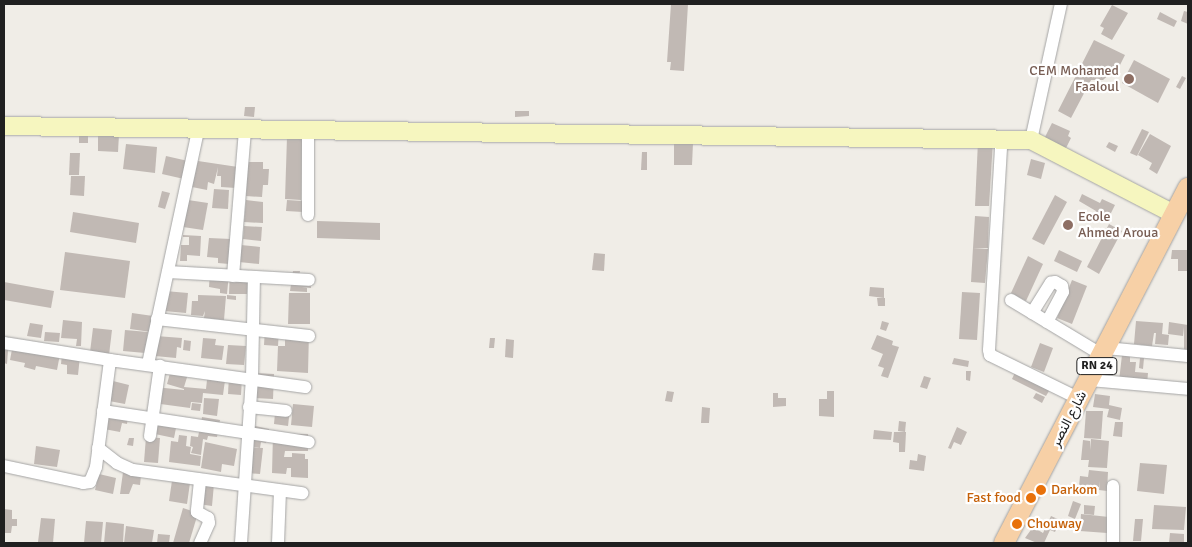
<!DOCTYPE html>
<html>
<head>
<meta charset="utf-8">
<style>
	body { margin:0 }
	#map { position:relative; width:1192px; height:547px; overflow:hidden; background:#f0ede7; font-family:Signika,Vazirmatn,sans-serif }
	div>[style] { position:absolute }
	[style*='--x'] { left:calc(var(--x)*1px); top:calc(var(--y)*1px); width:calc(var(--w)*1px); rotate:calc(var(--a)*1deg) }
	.building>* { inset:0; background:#c1b9b4 }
	.roads { filter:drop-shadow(0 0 1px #a4a4a4) drop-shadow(0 0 1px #a4a4a4) }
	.street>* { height:12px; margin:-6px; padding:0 6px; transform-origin:6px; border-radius:6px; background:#fff }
	.secondary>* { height:18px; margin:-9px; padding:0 9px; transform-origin:9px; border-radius:9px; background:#f6f6bf }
	.primary>* { height:20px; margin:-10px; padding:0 10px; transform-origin:10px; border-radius:10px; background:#f7d0a6 }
	.dots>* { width:14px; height:14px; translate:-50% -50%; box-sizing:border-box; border:2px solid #fff; border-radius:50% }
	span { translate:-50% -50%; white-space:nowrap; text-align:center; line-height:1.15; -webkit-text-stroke:4.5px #fff; paint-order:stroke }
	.shield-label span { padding:1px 4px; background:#fff; border:1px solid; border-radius:4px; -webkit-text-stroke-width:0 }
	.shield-label { font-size:12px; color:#202020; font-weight:700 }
	.education-label { font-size:14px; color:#785e54 }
	.right { translate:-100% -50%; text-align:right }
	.left { translate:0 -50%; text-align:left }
	.street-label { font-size:14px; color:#202020 }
	.food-label { font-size:14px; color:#c56008 }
	.frame { position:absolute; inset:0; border:5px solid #202020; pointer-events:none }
</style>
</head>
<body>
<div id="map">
	<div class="building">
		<div style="clip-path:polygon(671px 4px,688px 4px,684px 71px,670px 70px,671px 62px,667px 62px)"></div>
		<div style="clip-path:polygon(1112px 5px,1128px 13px,1112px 40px,1101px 34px,1104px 28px,1100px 26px)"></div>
		<div style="clip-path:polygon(1184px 11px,1188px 12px,1188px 24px,1181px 21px)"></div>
		<div style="clip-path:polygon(1160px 12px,1177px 21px,1174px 27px,1157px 19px)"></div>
		<div style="clip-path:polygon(1094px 40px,1125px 55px,1115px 75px,1111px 73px,1103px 80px,1091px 80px,1071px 118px,1058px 111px)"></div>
		<div style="clip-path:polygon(1134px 60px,1170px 79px,1158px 103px,1122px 83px)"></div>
		<div style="clip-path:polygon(1182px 76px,1186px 78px,1180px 89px,1176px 87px)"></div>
		<div style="clip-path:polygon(245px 107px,255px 107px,254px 117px,244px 116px)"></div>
		<div style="clip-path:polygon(515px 111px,529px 111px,529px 116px,515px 117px)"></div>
		<div style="clip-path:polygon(1052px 123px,1070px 131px,1068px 136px,1071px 138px,1065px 150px,1044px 139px)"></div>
		<div style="clip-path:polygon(1142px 129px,1149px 132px,1137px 156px,1130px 153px)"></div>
		<div style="clip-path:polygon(79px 134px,88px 134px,88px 143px,79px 143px)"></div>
		<div style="clip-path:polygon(98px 134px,119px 134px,118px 152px,98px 151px)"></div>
		<div style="clip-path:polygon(1150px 134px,1171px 146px,1157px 174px,1149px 169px,1152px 163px,1138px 155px)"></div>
		<div style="clip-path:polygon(287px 137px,302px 137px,301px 200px,285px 199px)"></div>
		<div style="clip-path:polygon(978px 141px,993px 141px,989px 206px,975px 206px)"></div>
		<div style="clip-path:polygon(674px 142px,693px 143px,692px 165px,674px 165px)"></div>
		<div style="clip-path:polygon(1109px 142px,1118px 146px,1115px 152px,1106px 147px)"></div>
		<div style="clip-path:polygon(126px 144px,157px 147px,155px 173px,123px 169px)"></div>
		<div style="clip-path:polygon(642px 152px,647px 152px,647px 170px,641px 170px)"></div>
		<div style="clip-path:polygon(70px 153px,80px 153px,79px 175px,69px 175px)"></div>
		<div style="clip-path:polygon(166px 156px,188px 161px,184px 179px,162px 174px)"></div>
		<div style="clip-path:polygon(1031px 159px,1045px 163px,1041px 179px,1027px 175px)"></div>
		<div style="clip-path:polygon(198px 161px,238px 167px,236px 188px,221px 187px,221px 176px,217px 176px,218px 167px,214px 184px,208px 182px,207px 190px,192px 187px)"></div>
		<div style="clip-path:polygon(248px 162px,263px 162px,263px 169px,269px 169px,268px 185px,263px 185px,262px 197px,246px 196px)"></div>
		<div style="clip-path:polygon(71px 176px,85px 176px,84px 196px,70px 195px)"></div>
		<div style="clip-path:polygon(214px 189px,229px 190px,228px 209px,212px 208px)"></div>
		<div style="clip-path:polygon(162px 191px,170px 193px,165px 209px,158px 207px)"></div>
		<div style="clip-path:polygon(1082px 194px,1100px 203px,1102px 199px,1115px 205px,1106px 223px,1094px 216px,1096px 211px,1079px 201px)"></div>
		<div style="clip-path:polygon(1055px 195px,1067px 202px,1044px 245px,1032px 239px)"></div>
		<div style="clip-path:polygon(188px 200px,208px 203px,203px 230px,183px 227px)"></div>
		<div style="clip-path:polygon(246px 200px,263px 202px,263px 223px,244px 222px)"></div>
		<div style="clip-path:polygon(287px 200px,303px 201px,303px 212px,286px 211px)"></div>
		<div style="clip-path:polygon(73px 212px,139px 223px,136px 243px,70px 232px)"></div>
		<div style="clip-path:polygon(975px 216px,989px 217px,988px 248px,973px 248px)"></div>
		<div style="clip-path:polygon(317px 221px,380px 223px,380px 240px,317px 238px)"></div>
		<div style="clip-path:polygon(1109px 224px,1122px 231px,1099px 274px,1087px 267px)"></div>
		<div style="clip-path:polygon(244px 226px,262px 227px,261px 241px,243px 239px)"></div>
		<div style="clip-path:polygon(183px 235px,201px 236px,200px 256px,187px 255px,187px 261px,180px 261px,181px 245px,189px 245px,189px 237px,183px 237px)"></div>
		<div style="clip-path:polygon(209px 238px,231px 239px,229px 264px,218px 263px,218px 258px,207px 257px)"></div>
		<div style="clip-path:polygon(241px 245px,260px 247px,259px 264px,239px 262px)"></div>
		<div style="clip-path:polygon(973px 248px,988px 249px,985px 283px,971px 282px)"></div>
		<div style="clip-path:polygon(1059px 250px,1082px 261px,1077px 272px,1054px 261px)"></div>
		<div style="clip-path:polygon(1172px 250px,1188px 250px,1188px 271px,1178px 271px,1178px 259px,1171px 259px)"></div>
		<div style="clip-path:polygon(65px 252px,130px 261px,125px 298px,60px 290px)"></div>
		<div style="clip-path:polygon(594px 253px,605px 254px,604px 271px,592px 270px)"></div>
		<div style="clip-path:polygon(1028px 256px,1043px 264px,1026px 301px,1011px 293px)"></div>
		<div style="clip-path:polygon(230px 270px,249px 270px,247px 294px,229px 294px)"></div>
		<div style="clip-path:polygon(210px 271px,229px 273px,227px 294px,220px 293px,220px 289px,209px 287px)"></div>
		<div style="clip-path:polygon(293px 271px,300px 271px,299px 278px,311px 279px,311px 288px,302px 287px,307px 288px,307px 292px,290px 291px)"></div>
		<div style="clip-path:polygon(1072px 280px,1087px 286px,1072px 324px,1057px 318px)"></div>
		<div style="clip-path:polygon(4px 282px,54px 291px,51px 308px,4px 300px)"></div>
		<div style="clip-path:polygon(870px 287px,884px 288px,884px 298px,869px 296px)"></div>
		<div style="clip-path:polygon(165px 291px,188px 293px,186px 313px,164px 311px)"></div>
		<div style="clip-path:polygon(962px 292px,980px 293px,977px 340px,959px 339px)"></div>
		<div style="clip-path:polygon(289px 293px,310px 293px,310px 324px,288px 324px)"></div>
		<div style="clip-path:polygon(198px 295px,226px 296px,224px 320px,204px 318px,205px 311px,203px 316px,191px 315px,192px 301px,198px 301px)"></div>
		<div style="clip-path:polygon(227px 295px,236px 296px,236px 300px,227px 299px)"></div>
		<div style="clip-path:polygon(877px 298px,885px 298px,885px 306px,878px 306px)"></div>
		<div style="clip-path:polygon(132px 313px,153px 316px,151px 332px,130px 329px)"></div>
		<div style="clip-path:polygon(63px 320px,82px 322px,81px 346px,76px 346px,77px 339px,61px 338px)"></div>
		<div style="clip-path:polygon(882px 321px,889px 323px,886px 331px,880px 329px)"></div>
		<div style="clip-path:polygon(1136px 321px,1163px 323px,1162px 334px,1169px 335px,1168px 345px,1155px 344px,1156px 333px,1154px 333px,1152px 346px,1134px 344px)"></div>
		<div style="clip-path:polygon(1169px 322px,1188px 325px,1188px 350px,1184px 350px,1184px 327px,1183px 336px,1168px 334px)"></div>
		<div style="clip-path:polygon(30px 323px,43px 325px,41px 338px,27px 336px)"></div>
		<div style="clip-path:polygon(93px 328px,112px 330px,109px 355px,90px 352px)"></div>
		<div style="clip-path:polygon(125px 330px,148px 332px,145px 353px,123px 351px)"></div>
		<div style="clip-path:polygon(265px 330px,279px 331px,278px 346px,264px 345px)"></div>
		<div style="clip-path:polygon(285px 331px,309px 332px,308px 373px,277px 371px,278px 346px,285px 346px)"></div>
		<div style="clip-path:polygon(45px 332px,60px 333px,59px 342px,44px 341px)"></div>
		<div style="clip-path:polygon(877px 335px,893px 341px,892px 345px,899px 347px,888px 378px,881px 376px,884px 368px,878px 366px,883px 354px,871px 349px)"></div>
		<div style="clip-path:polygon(156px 336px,182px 338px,181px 348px,177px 347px,176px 358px,155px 356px)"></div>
		<div style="clip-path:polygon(4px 337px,9px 337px,7px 364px,4px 363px)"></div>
		<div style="clip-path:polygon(203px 338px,216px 339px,215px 345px,224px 346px,222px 360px,201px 358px)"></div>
		<div style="clip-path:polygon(490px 338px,495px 338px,494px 348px,489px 348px)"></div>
		<div style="clip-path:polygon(506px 339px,514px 340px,513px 358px,505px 357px)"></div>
		<div style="clip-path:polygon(184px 340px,191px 341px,190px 351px,183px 350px)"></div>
		<div style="clip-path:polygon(1040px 343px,1053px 348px,1044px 372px,1031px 367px)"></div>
		<div style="clip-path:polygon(13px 344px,61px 349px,57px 370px,36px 366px,35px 370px,24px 367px,25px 363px,10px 360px)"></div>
		<div style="clip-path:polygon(228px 345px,246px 346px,244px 365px,226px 364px)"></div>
		<div style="clip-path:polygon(62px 354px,80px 356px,78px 375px,67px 374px,67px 365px,61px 364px)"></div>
		<div style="clip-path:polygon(1122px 355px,1130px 356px,1130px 362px,1136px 362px,1135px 372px,1148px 373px,1147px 384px,1119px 381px)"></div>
		<div style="clip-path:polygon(954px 358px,969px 361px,968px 367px,952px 364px)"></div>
		<div style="clip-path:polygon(1140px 358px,1144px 358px,1143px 369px,1139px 368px)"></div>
		<div style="clip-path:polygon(172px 366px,189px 371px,184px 387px,206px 389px,208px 371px,226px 373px,223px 395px,203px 393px,202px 403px,191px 402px,190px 408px,153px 403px,155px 387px,184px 390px,184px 389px,167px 384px)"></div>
		<div style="clip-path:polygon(1018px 366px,1053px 384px,1046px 396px,1012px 379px)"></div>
		<div style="clip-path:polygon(966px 371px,971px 371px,970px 381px,966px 380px)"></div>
		<div style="clip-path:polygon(253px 373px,274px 374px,273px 399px,252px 398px)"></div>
		<div style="clip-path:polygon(229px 376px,242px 378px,241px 395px,228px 394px)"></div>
		<div style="clip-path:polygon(924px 376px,931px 378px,927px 389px,920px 387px)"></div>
		<div style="clip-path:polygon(109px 380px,129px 385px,125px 404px,109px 401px)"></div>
		<div style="clip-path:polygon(667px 391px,674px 392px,672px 402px,665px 401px)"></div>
		<div style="clip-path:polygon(827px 391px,834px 391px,834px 417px,819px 416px,819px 399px,827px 399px)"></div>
		<div style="clip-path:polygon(773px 393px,778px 393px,778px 398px,786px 398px,786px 406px,773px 407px)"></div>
		<div style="clip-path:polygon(1036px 393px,1045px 397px,1042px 403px,1033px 398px)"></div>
		<div style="clip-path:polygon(1095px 394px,1110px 396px,1109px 405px,1122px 408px,1120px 420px,1107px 417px,1109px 409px,1093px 407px)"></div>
		<div style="clip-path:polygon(204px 398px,219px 399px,217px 416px,203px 414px)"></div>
		<div style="clip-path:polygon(192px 403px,201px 404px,200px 411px,191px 410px)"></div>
		<div style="clip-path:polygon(293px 404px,314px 406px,312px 427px,291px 425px)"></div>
		<div style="clip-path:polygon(108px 406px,129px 410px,127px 424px,122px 423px,120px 432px,104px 429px)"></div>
		<div style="clip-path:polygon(702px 407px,710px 408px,709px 423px,701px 423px)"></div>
		<div style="clip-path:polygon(290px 409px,288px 426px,274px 424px,275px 413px)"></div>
		<div style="clip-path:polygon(1086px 411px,1103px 411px,1101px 439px,1084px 438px)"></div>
		<div style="clip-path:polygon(157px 415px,178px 418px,174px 438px,155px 434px)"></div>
		<div style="clip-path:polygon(202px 417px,220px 420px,217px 437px,208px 436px,207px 440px,203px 439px,201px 455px,191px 453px,193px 447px,190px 446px,191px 436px,198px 437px)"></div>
		<div style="clip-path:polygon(899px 421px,906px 422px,905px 432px,898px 431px)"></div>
		<div style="clip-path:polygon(1115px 422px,1123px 422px,1122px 437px,1113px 436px)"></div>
		<div style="clip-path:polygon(255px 426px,269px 429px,266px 443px,261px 442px,260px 448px,244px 445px,254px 432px)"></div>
		<div style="clip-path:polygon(957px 427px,967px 432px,961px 445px,954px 442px,951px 449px,948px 448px)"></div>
		<div style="clip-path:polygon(874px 430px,892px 432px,891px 440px,873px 439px)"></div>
		<div style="clip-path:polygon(894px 432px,906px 432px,905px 452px,899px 452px,899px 443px,893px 442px)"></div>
		<div style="clip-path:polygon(273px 434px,308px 434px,308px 451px,285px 451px,284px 457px,292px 457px,292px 453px,305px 454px,305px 459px,308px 459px,308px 478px,291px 477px,291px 468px,287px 468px,286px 474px,272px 473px)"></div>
		<div style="clip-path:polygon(179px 435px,187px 436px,186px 446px,191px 447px,190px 454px,201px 456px,200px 466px,169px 462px,171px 441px,178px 442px)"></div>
		<div style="clip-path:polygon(146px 437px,160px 438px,158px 463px,144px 462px)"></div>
		<div style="clip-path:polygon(129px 438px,134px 438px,133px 446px,127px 445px)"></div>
		<div style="clip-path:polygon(1091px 439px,1109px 441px,1107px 468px,1088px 467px,1089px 460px,1081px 460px,1083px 440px,1090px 441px,1090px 450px)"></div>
		<div style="clip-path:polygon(205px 442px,237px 449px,234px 466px,222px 464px,221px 472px,201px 468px)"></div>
		<div style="clip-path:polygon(36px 446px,60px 450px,57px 467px,34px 464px)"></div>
		<div style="clip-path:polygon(246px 447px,263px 448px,260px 474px,248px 473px)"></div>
		<div style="clip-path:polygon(918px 454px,926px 456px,924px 471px,909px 469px,910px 460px,917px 461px)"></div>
		<div style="clip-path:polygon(1140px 463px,1167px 465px,1164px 494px,1137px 491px)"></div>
		<div style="clip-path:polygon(124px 465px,142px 467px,140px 485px,133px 484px,129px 494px,120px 494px)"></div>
		<div style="clip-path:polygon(1089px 470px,1108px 472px,1107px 491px,1099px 490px,1100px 481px,1099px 487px,1079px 486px,1080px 476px,1088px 477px)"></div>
		<div style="clip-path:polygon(99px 474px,116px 478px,113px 494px,95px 490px)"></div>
		<div style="clip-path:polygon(173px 474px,191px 476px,187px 504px,169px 501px)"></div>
		<div style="clip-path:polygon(200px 482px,214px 484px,212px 506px,198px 504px)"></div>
		<div style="clip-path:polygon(1073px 501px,1081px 504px,1075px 519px,1068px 516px)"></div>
		<div style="clip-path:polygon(1084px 505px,1095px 506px,1094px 515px,1084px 514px)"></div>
		<div style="clip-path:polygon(1154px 505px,1186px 507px,1184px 530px,1152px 529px)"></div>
		<div style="clip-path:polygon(183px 508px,198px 513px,189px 543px,173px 543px)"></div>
		<div style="clip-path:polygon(4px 509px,12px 510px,12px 519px,17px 519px,17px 526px,12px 526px,11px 533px,4px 533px)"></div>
		<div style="clip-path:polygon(1081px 514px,1109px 517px,1107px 533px,1080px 531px)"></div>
		<div style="clip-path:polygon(1051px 516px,1060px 520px,1055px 532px,1050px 530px,1044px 543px,1037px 543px,1025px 538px,1033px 527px,1043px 533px)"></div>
		<div style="clip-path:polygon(41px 518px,55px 519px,53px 543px,38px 542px)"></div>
		<div style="clip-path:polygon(1135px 519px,1143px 519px,1141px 541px,1133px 541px)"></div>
		<div style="clip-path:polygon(86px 521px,103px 522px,101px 543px,84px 543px)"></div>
		<div style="clip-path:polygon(106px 522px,124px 524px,123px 543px,104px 543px)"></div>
		<div style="clip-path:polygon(126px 526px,154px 530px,152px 543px,124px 543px)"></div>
		<div style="clip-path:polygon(1170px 533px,1184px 534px,1184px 543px,1169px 543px)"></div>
		<div style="clip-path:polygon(158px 534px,170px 535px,169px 543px,157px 543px)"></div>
	</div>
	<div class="roads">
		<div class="street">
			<div style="--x:1031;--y:140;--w:139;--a:-77.6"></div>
			<div style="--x:1001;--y:148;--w:202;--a:93.4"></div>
			<div style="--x:989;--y:350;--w:5;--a:79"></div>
			<div style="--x:990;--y:355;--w:100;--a:26.1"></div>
			<div style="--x:308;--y:215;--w:84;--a:-90"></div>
			<div style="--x:168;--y:272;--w:141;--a:3.2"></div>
			<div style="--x:233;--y:276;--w:146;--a:-85.3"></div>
			<div style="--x:1011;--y:300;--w:106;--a:31.1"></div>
			<div style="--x:1032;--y:313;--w:36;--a:-58"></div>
			<div style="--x:1051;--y:283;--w:4;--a:-14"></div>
			<div style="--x:1055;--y:282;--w:8;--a:30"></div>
			<div style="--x:1062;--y:286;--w:6;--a:81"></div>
			<div style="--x:1063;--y:292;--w:34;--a:118"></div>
			<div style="--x:157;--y:319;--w:153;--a:6.4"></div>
			<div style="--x:4;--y:343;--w:114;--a:9.1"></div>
			<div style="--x:117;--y:361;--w:190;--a:7.9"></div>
			<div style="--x:1106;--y:348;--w:82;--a:5.6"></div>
			<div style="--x:148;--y:364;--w:239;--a:-77.9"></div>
			<div style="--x:1090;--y:380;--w:98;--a:5.2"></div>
			<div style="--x:249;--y:407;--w:37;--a:6"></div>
			<div style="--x:103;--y:411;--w:208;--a:8.6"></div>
			<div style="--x:150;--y:436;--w:71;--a:-81.9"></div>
			<div style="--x:98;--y:448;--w:24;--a:38"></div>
			<div style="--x:117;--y:463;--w:17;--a:24"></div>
			<div style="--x:133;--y:470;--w:171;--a:7.8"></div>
			<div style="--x:4;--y:466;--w:81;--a:12.1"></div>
			<div style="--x:83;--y:483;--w:7;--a:-8"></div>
			<div style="--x:90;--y:482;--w:16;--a:-68"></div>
			<div style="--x:96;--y:467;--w:108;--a:-82.5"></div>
			<div style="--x:200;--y:481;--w:31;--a:96"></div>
			<div style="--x:197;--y:512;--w:13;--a:29"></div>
			<div style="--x:208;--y:518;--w:5;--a:79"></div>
			<div style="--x:209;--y:523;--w:22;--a:114"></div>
			<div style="--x:1113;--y:486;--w:57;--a:90"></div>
			<div style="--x:241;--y:543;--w:164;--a:-86.2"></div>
			<div style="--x:252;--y:379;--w:102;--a:-88.9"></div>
			<div style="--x:278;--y:543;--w:52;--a:-87.8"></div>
		</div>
		<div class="secondary">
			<div style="--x:4;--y:126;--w:1027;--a:0.78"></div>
			<div style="--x:1031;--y:140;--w:161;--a:27.4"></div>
		</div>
		<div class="primary">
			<div style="--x:1004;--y:543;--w:400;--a:-62.6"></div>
		</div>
	</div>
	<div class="dots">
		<div style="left:1129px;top:79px;background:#8d6e63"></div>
		<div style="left:1068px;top:225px;background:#8d6e63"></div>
		<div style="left:1041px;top:490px;background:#e8710a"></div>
		<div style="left:1031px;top:498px;background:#e8710a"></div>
		<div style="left:1017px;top:524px;background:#e8710a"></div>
	</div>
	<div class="shield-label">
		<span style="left:1097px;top:366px">RN 24</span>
	</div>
	<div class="education-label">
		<span class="right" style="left:1119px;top:79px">CEM Mohamed<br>Faaloul</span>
		<span class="left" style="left:1078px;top:225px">Ecole<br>Ahmed Aroua</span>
	</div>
	<div class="street-label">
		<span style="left:1069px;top:419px;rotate:-62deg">شارع النصر</span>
	</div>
	<div class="food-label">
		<span class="left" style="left:1051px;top:490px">Darkom</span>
		<span class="right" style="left:1021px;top:498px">Fast food</span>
		<span class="left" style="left:1027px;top:524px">Chouway</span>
	</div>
	<div class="frame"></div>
</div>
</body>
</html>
